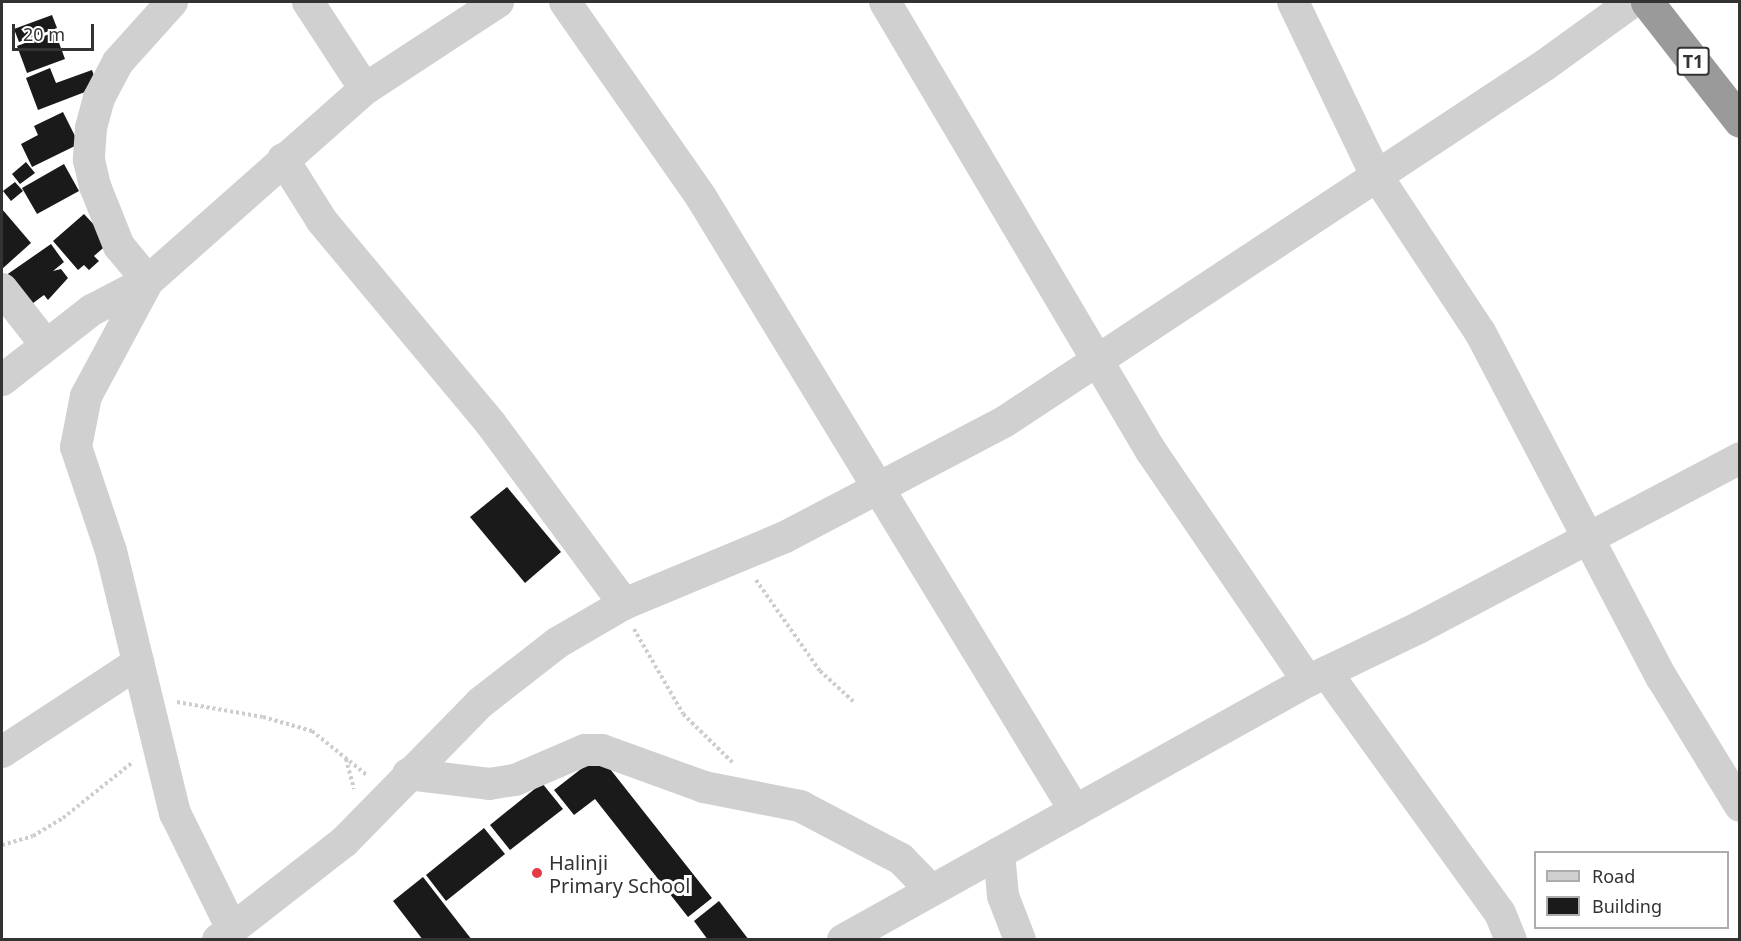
<!DOCTYPE html>
<html>
<head>
<meta charset="utf-8">
<style>
	body { margin:0 }
	#map { position:relative; width:1741px; height:941px; overflow:hidden; background:#fff; font-family:"Noto Sans",sans-serif }
	div>[style] { position:absolute }
	[style*='--x'] { left:calc(var(--x)*1px); top:calc(var(--y)*1px); width:calc(var(--w)*1px); rotate:calc(var(--a)*1deg) }
	.building>* { inset:0; background:#1a1a1a }
	.path>* { height:4px; margin-top:-2px; transform-origin:0; background:repeating-linear-gradient(90deg,#cdcdcd 0 3px,transparent 0 6px) }
	.minor>* { height:32px; margin:-16px; padding:0 16px; transform-origin:16px; border-radius:16px; background:#d0d0d0 }
	.highway>* { height:33px; margin:-16.5px; padding:0 16.5px; transform-origin:16.5px; border-radius:16.5px; background:#9a9a9a }
	.dots>* { width:16px; height:16px; translate:-50% -50%; box-sizing:border-box; border:3px solid #fff; border-radius:50% }
	span { translate:-50% -50%; white-space:nowrap; text-align:center; line-height:1.15; -webkit-text-stroke:6px #fff; paint-order:stroke }
	.shield-label span { padding:2px 4px; background:#fff; border:2px solid; border-radius:4px; -webkit-text-stroke-width:0 }
	.shield-label { font-size:18px; color:#333; font-weight:700 }
	.poi-label { font-size:20px; color:#333 }
	.left { translate:0 -50%; text-align:left }
	.frame { position:absolute; inset:0; border:3px solid #333; pointer-events:none }
	.legend { position:absolute; left:1534px; top:851px; width:195px; height:78px; box-sizing:border-box; background:#fff; border:2px solid #adadad; margin:0; padding:8px 10px; list-style:none; font-size:18px; color:#333 }
	.legend li { display:flex; align-items:center; gap:12px; height:30px }
	.legend b { width:30px; border:2px solid #adadad }
	.scale { position:absolute; left:12px; top:24px; width:82px; height:27px; box-sizing:border-box; border:3px solid #333; border-top:0; padding-left:8px; font-size:18px; line-height:21px; white-space:nowrap; color:#333; -webkit-text-stroke:4px #fff; paint-order:stroke }
</style>
</head>
<body>
<div id="map">
	<div class="building">
		<div style="clip-path:polygon(52px 15px,57px 28px,19px 42px,14px 29px)"></div>
		<div style="clip-path:polygon(55px 32px,65px 59px,27px 73px,17px 46px)"></div>
		<div style="clip-path:polygon(50px 68px,56px 83px,92px 70px,98px 87px,38px 110px,26px 78px)"></div>
		<div style="clip-path:polygon(63px 112px,79px 144px,32px 167px,21px 144px,38px 135px,34px 126px)"></div>
		<div style="clip-path:polygon(26px 162px,35px 173px,20px 184px,12px 174px)"></div>
		<div style="clip-path:polygon(64px 164px,79px 191px,37px 214px,22px 188px)"></div>
		<div style="clip-path:polygon(15px 182px,23px 191px,11px 201px,3px 191px)"></div>
		<div style="clip-path:polygon(2px 209px,31px 243px,2px 269px)"></div>
		<div style="clip-path:polygon(84px 214px,110px 242px,94px 256px,99px 261px,89px 270px,84px 265px,78px 270px,53px 241px)"></div>
		<div style="clip-path:polygon(51px 244px,64px 262px,53px 271px,61px 269px,68px 278px,48px 300px,44px 295px,25px 309px,2px 278px)"></div>
		<div style="clip-path:polygon(507px 487px,561px 552px,525px 583px,470px 517px)"></div>
		<div style="clip-path:polygon(599px 755px,712px 898px,688px 917px,595px 799px,574px 815px,554px 790px)"></div>
		<div style="clip-path:polygon(542px 783px,563px 809px,510px 850px,490px 825px)"></div>
		<div style="clip-path:polygon(484px 828px,505px 854px,446px 901px,426px 875px)"></div>
		<div style="clip-path:polygon(423px 877px,472px 940px,423px 940px,393px 901px)"></div>
		<div style="clip-path:polygon(719px 901px,749px 940px,708px 940px,694px 921px)"></div>
	</div>
	<div class="path">
		<div style="--x:756;--y:580;--w:111;--a:54.9"></div>
		<div style="--x:820;--y:671;--w:46;--a:42.4"></div>
		<div style="--x:634;--y:629;--w:98;--a:60"></div>
		<div style="--x:683;--y:714;--w:69;--a:44.4"></div>
		<div style="--x:177;--y:702;--w:87;--a:9.9"></div>
		<div style="--x:263;--y:717;--w:51;--a:15.9"></div>
		<div style="--x:312;--y:731;--w:72;--a:38.8"></div>
		<div style="--x:346;--y:759;--w:31;--a:75"></div>
		<div style="--x:2;--y:845;--w:32;--a:-16"></div>
		<div style="--x:33;--y:836;--w:35;--a:-31"></div>
		<div style="--x:63;--y:818;--w:90;--a:-38.7"></div>
	</div>
	<div class="minor">
		<div style="--x:172;--y:2;--w:81;--a:132"></div>
		<div style="--x:118;--y:62;--w:41;--a:117.8"></div>
		<div style="--x:99;--y:98;--w:31;--a:105"></div>
		<div style="--x:91;--y:128;--w:32;--a:94"></div>
		<div style="--x:89;--y:160;--w:27;--a:77"></div>
		<div style="--x:95;--y:186;--w:65;--a:68.2"></div>
		<div style="--x:119;--y:246;--w:45;--a:50.4"></div>
		<div style="--x:148;--y:281;--w:131;--a:118.3"></div>
		<div style="--x:86;--y:396;--w:52;--a:101.1"></div>
		<div style="--x:76;--y:447;--w:110;--a:71.4"></div>
		<div style="--x:111;--y:551;--w:270;--a:76.3"></div>
		<div style="--x:175;--y:813;--w:129;--a:63.8"></div>
		<div style="--x:308;--y:2;--w:104;--a:56.8"></div>
		<div style="--x:565;--y:2;--w:238;--a:55.1"></div>
		<div style="--x:701;--y:197;--w:719;--a:58.65"></div>
		<div style="--x:885;--y:2;--w:522;--a:59.36"></div>
		<div style="--x:1151;--y:451;--w:278;--a:55.7"></div>
		<div style="--x:1293;--y:2;--w:190;--a:64.4"></div>
		<div style="--x:1375;--y:173;--w:191;--a:56.6"></div>
		<div style="--x:1480;--y:332;--w:391;--a:62.3"></div>
		<div style="--x:1662;--y:678;--w:150;--a:58.6"></div>
		<div style="--x:283;--y:159;--w:73;--a:57.8"></div>
		<div style="--x:322;--y:221;--w:264;--a:50.2"></div>
		<div style="--x:491;--y:424;--w:224;--a:53.5"></div>
		<div style="--x:2;--y:289;--w:71;--a:51.8"></div>
		<div style="--x:2;--y:380;--w:114;--a:-37.9"></div>
		<div style="--x:92;--y:310;--w:63;--a:-27.4"></div>
		<div style="--x:148;--y:281;--w:290;--a:-41.5"></div>
		<div style="--x:365;--y:89;--w:159;--a:-33.2"></div>
		<div style="--x:1326;--y:672;--w:297;--a:54.2"></div>
		<div style="--x:1500;--y:913;--w:29;--a:68"></div>
		<div style="--x:2;--y:752;--w:163;--a:-33.2"></div>
		<div style="--x:408;--y:774;--w:82;--a:7"></div>
		<div style="--x:489;--y:784;--w:26;--a:-9"></div>
		<div style="--x:515;--y:780;--w:76;--a:-23.2"></div>
		<div style="--x:585;--y:750;--w:17;--a:0"></div>
		<div style="--x:602;--y:750;--w:109;--a:19.9"></div>
		<div style="--x:704;--y:787;--w:98;--a:11.2"></div>
		<div style="--x:800;--y:806;--w:114;--a:27.7"></div>
		<div style="--x:901;--y:859;--w:42;--a:46"></div>
		<div style="--x:999;--y:853;--w:43;--a:84.7"></div>
		<div style="--x:1003;--y:896;--w:47;--a:68.9"></div>
		<div style="--x:218;--y:940;--w:160;--a:-37.9"></div>
		<div style="--x:344;--y:842;--w:194;--a:-45.6"></div>
		<div style="--x:480;--y:703;--w:98;--a:-37.9"></div>
		<div style="--x:557;--y:643;--w:78;--a:-30.2"></div>
		<div style="--x:624;--y:604;--w:174;--a:-22.6"></div>
		<div style="--x:785;--y:537;--w:247;--a:-27.7"></div>
		<div style="--x:1004;--y:422;--w:648;--a:-33.42"></div>
		<div style="--x:1545;--y:65;--w:107;--a:-35.9"></div>
		<div style="--x:843;--y:940;--w:532;--a:-29.12"></div>
		<div style="--x:1308;--y:681;--w:124;--a:-25.7"></div>
		<div style="--x:1420;--y:627;--w:362;--a:-27.8"></div>
	</div>
	<div class="highway">
		<div style="--x:1647;--y:2;--w:151;--a:52"></div>
	</div>
	<div class="dots">
		<div style="left:537px;top:873px;background:#e63946"></div>
	</div>
	<div class="shield-label">
		<span style="left:1693px;top:61px">T1</span>
	</div>
	<div class="poi-label">
		<span class="left" style="left:549px;top:874px">Halinji<br>Primary School</span>
	</div>
	<div class="frame"></div>
	<ul class="legend">
	<li><b style="height:8px;background:#d0d0d0"></b>Road</li>
	<li><b style="height:16px;background:#1a1a1a"></b>Building</li>
	</ul>
	<div class="scale">20 m</div>
</div>
</body>
</html>
